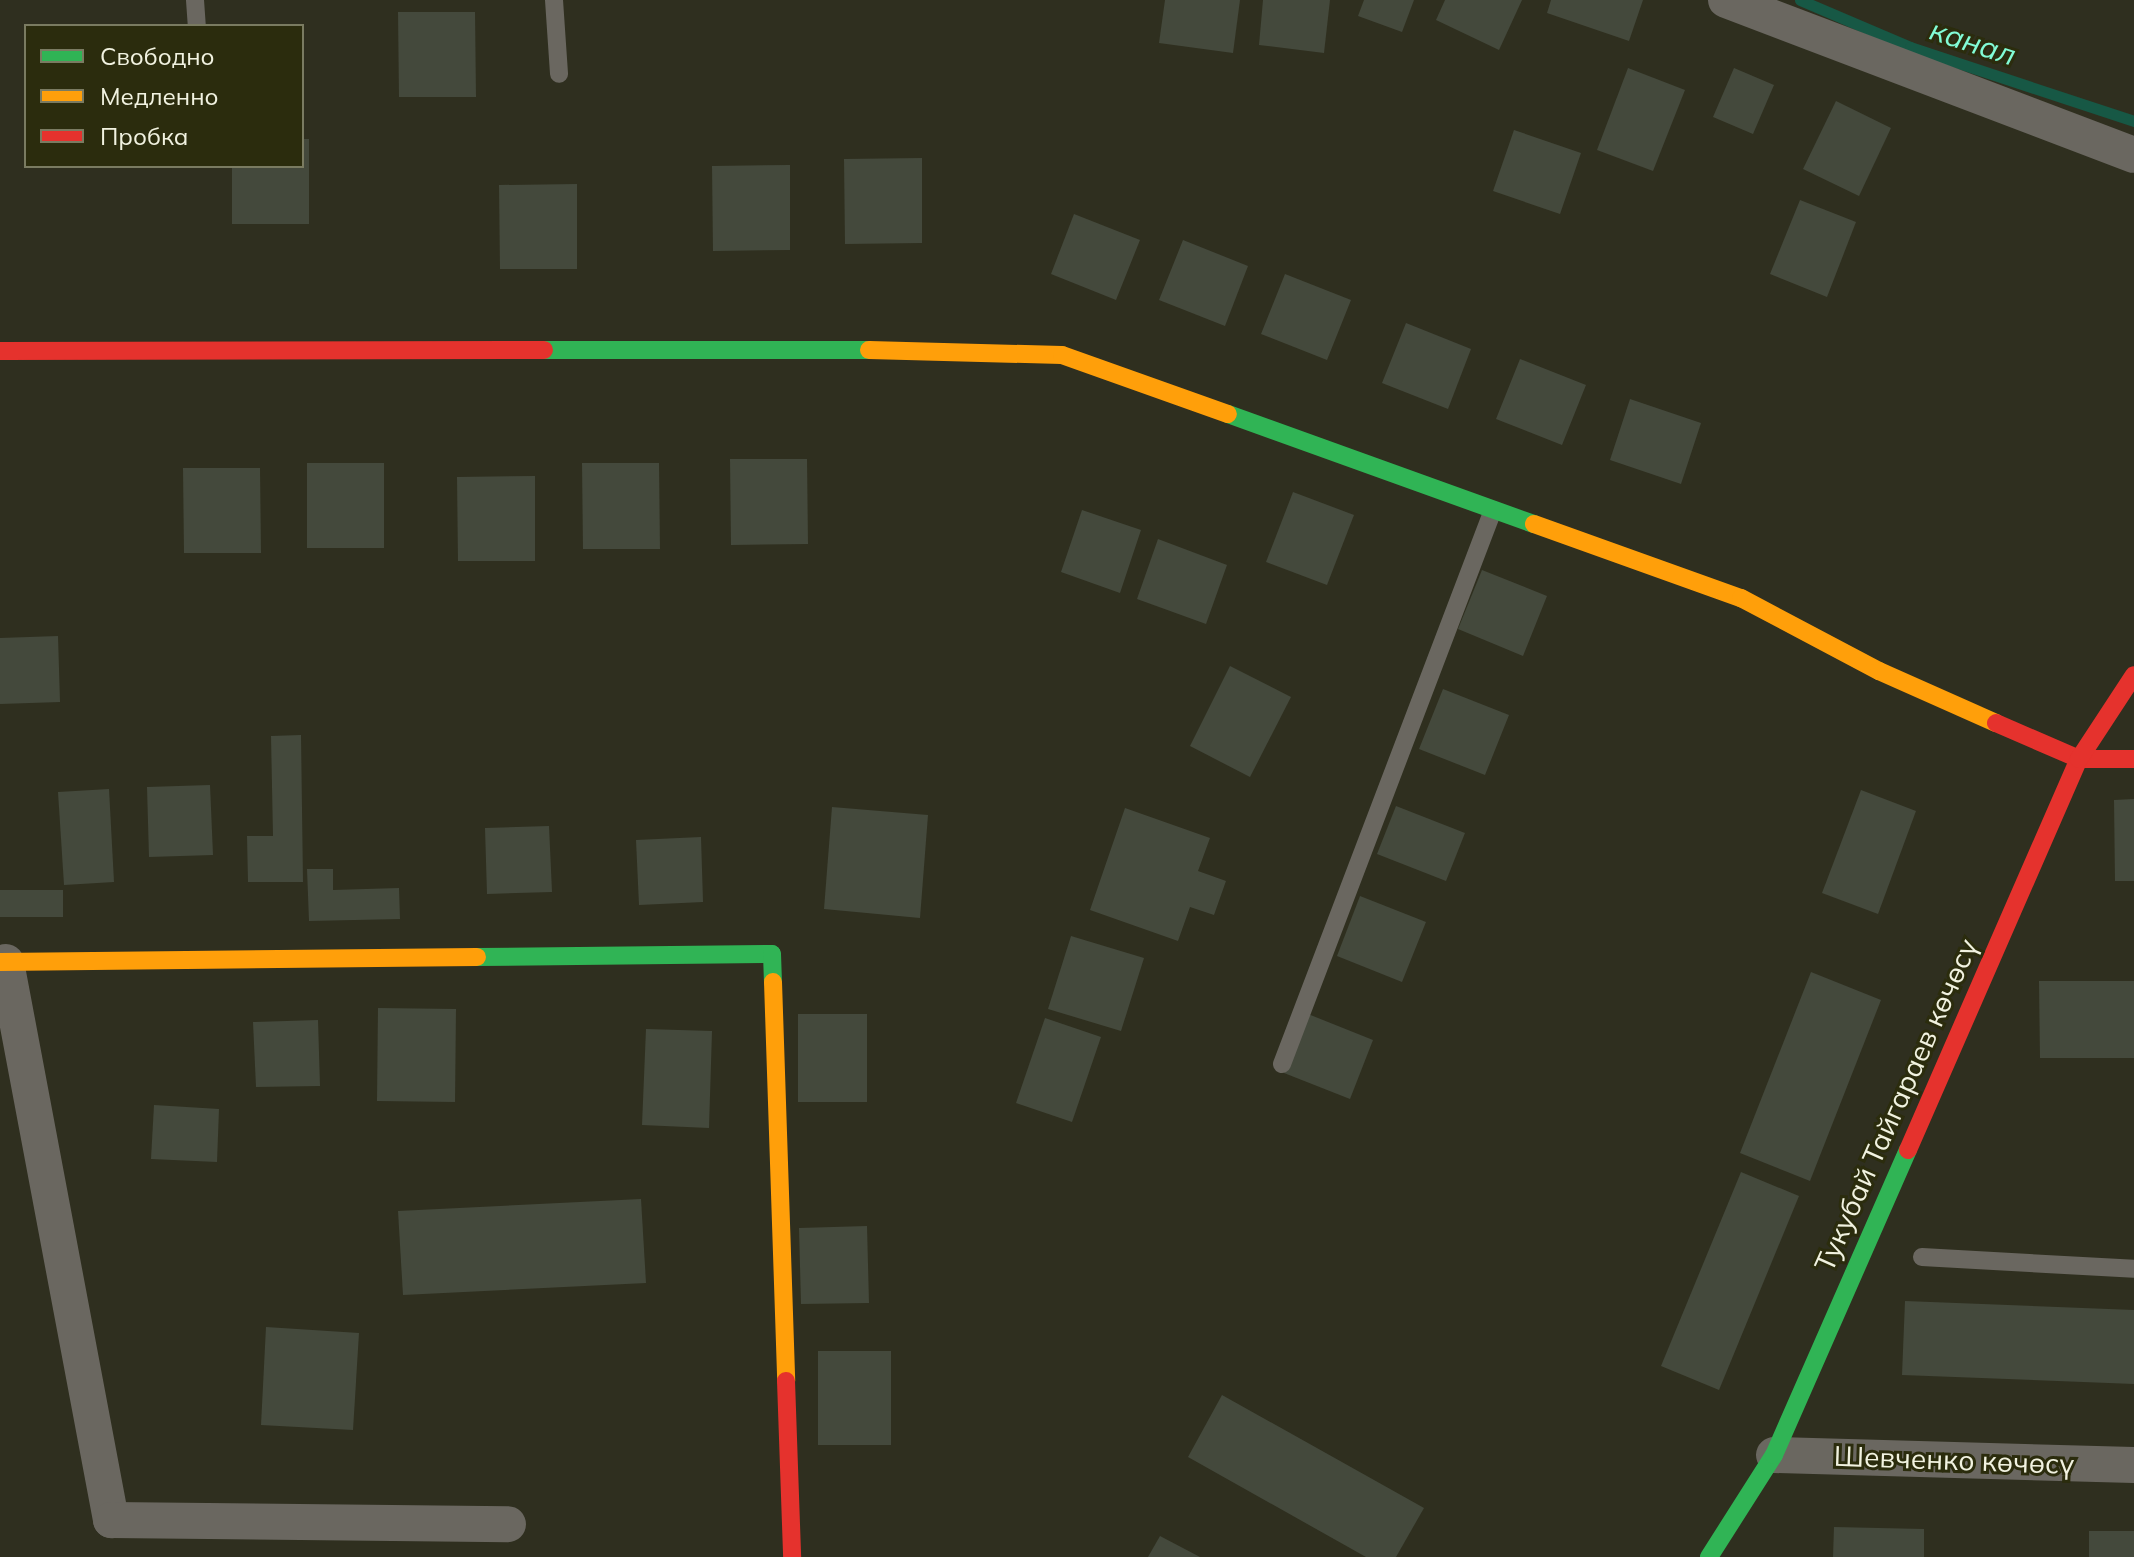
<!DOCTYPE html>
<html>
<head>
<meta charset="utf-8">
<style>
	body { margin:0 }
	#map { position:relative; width:2134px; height:1557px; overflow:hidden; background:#2f2f1f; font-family:Mulish,sans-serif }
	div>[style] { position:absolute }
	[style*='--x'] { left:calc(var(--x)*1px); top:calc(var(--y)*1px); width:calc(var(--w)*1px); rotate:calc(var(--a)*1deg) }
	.stream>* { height:11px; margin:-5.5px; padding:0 5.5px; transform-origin:5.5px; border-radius:5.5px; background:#175845 }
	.building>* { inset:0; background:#44493c }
	.lane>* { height:18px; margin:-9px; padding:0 9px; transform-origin:9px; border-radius:9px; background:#6a6760 }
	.street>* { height:36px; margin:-18px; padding:0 18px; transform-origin:18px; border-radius:18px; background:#6a6760 }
	.fast>* { height:18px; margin:-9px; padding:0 9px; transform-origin:9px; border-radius:9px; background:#30b455 }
	.slow>* { height:18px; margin:-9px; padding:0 9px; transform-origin:9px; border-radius:9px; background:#ff9f0a }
	.jam>* { height:18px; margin:-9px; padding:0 9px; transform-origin:9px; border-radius:9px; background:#e5322d }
	span { translate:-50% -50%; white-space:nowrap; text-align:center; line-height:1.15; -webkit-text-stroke:6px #2b2c0d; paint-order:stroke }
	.street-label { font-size:28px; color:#f1f2e0 }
	.water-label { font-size:30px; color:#82fcd6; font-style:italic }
	.legend { position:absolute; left:24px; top:24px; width:280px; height:144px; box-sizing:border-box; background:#2b2c0d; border:2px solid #7a7b61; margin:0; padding:10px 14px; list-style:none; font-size:24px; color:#f1f2e0 }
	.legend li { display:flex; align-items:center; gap:16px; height:40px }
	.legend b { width:40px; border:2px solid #7a7b61 }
</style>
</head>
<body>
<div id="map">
	<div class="stream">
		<div style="--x:1800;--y:0;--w:120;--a:23.1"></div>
		<div style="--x:1910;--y:47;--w:236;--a:18.3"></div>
	</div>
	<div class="building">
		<div style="clip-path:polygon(1165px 0,1240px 0,1233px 53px,1159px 43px)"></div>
		<div style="clip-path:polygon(1263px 0,1330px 0,1324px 53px,1259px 45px)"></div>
		<div style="clip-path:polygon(1364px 0,1414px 0,1402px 32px,1358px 16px)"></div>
		<div style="clip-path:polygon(1445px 0,1522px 0,1499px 50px,1436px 20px)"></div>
		<div style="clip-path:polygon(1551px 0,1643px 0,1629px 41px,1547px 13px)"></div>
		<div style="clip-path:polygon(398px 12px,475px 12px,476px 97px,399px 97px)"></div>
		<div style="clip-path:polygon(1628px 68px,1685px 90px,1653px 171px,1597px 150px)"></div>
		<div style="clip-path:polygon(1734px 68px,1774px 85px,1753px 134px,1713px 117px)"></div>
		<div style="clip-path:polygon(1836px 101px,1891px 128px,1859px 196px,1803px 169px)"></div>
		<div style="clip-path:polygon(1514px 130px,1581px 153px,1560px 214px,1493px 191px)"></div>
		<div style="clip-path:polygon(302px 139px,309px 139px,309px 224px,232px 224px,232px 166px,302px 166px)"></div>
		<div style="clip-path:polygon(922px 158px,922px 243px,845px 244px,844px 159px)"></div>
		<div style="clip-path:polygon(790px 165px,790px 250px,713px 251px,712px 166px)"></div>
		<div style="clip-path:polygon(577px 184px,577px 269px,500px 269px,499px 185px)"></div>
		<div style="clip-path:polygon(1800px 200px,1856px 222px,1827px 297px,1770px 274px)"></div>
		<div style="clip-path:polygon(1074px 214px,1140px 240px,1116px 300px,1051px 274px)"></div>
		<div style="clip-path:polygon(1183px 240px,1248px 266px,1225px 326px,1159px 300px)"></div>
		<div style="clip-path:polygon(1285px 274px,1351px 300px,1327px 360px,1261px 334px)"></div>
		<div style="clip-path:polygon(1406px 323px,1471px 349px,1448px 409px,1382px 383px)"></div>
		<div style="clip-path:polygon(1520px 359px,1586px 385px,1562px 445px,1496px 419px)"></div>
		<div style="clip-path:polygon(1630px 399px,1701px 423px,1681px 484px,1610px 460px)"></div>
		<div style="clip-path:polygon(730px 459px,807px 459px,808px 544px,731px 545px)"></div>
		<div style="clip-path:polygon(307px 463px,384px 463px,384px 548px,307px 548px)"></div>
		<div style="clip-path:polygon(582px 463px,659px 463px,660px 549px,583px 549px)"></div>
		<div style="clip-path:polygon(183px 468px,260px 468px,261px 553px,184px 553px)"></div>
		<div style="clip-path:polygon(535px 476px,535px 561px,458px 561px,457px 477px)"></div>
		<div style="clip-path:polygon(1293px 492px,1354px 515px,1327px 585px,1266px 562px)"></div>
		<div style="clip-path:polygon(1082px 510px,1141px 530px,1120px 593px,1061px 572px)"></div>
		<div style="clip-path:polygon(1158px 539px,1227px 565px,1206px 624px,1137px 599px)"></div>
		<div style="clip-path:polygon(1482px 570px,1547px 596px,1523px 656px,1458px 629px)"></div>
		<div style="clip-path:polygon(58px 636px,60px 702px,0 704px,0 638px)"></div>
		<div style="clip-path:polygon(1230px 666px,1291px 697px,1250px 777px,1190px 746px)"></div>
		<div style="clip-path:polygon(1443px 689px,1509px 715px,1485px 775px,1419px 749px)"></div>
		<div style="clip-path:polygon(301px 735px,303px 882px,248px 882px,247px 836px,273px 836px,271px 736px)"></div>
		<div style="clip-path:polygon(210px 785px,213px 855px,149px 857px,147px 787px)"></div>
		<div style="clip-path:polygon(109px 789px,114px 882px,64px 885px,58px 792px)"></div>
		<div style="clip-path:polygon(1861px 790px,1916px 811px,1878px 914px,1822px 893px)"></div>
		<div style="clip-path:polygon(2134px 799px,2134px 881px,2115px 881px,2114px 800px)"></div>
		<div style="clip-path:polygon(1396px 806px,1465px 833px,1446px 881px,1377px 854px)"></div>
		<div style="clip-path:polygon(832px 807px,928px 815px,920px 918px,824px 909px)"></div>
		<div style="clip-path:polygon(1125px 808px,1210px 838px,1198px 871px,1226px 881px,1214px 915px,1190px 907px,1178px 941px,1090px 910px)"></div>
		<div style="clip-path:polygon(549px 826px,552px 892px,487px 894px,485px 828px)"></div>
		<div style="clip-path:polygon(701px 837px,703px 902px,639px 905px,636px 840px)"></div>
		<div style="clip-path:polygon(307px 869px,333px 869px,333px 890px,399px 888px,400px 919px,309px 921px)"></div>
		<div style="clip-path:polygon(0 890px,63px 890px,63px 917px,0 917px)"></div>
		<div style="clip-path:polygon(1360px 896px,1426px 922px,1402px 982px,1337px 956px)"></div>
		<div style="clip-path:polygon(1071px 936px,1144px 958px,1121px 1031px,1048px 1009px)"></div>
		<div style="clip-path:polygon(1811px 972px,1881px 1000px,1810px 1181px,1740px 1153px)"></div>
		<div style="clip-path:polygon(2039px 981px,2134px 981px,2134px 1058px,2040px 1058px)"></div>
		<div style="clip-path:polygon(378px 1008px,456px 1009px,455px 1102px,377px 1101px)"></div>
		<div style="clip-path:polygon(798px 1014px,867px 1014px,867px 1102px,798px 1102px)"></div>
		<div style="clip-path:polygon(1308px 1014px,1373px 1040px,1350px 1099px,1284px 1073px)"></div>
		<div style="clip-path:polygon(1045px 1018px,1101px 1037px,1072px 1122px,1016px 1103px)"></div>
		<div style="clip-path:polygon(318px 1020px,320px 1086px,256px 1087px,253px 1022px)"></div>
		<div style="clip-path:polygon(646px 1029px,712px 1031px,709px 1128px,642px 1125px)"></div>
		<div style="clip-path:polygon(154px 1105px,219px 1109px,217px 1162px,151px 1159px)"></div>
		<div style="clip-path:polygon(1741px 1172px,1799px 1196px,1719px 1390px,1661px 1366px)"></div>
		<div style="clip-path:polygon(641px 1199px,646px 1283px,403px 1295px,398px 1211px)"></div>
		<div style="clip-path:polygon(867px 1226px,869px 1303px,801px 1304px,799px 1228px)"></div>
		<div style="clip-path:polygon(1905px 1301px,2134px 1310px,2134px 1384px,1902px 1375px)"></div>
		<div style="clip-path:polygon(266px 1327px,359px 1333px,353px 1430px,261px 1425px)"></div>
		<div style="clip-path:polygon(818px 1351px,891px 1351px,891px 1445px,818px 1445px)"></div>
		<div style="clip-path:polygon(1222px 1395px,1424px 1508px,1396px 1557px,1366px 1557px,1188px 1457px)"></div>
		<div style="clip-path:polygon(1834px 1527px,1924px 1529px,1924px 1557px,1833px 1557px)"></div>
		<div style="clip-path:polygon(2089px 1531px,2134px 1531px,2134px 1557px,2089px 1557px)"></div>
		<div style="clip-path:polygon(1160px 1536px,1200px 1557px,1148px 1557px)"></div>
	</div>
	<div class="lane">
		<div style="--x:195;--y:0;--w:26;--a:86"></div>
		<div style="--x:554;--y:0;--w:74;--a:86.1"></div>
		<div style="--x:1282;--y:1064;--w:593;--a:-69.15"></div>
		<div style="--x:1922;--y:1257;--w:212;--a:3.2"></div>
	</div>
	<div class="street">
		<div style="--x:1726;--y:0;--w:436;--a:20.8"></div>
		<div style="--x:6;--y:962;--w:568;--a:79.34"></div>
		<div style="--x:111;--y:1520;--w:397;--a:0.6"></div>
		<div style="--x:1774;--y:1455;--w:360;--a:1.6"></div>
	</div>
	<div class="fast">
		<div style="--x:544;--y:350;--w:325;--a:0"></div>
		<div style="--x:1228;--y:414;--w:325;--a:19.8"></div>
		<div style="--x:477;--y:957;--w:295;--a:-0.6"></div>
		<div style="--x:772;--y:954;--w:28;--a:88"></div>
		<div style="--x:1709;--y:1557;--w:121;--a:-57.5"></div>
		<div style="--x:1774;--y:1455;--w:333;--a:-66.3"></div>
	</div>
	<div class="slow">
		<div style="--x:869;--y:350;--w:193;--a:1.5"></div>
		<div style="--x:1062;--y:355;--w:176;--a:19.6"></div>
		<div style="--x:1534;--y:524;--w:220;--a:19.7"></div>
		<div style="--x:1741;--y:598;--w:156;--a:27.9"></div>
		<div style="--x:1879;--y:671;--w:128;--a:24"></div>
		<div style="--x:0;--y:962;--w:477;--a:-0.6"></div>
		<div style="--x:773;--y:982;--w:399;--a:88.1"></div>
	</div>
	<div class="jam">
		<div style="--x:0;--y:351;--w:544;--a:-0.11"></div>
		<div style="--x:1996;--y:723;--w:90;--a:23.4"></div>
		<div style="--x:2079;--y:759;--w:55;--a:0"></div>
		<div style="--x:1908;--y:1150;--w:427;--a:-66.4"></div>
		<div style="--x:2079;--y:759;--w:100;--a:-56.8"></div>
		<div style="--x:786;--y:1381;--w:176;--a:88"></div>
	</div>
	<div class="street-label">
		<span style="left:1896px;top:1105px;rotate:-66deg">Тукубай Тайгараев көчөсү</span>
		<span style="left:1954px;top:1460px;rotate:2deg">Шевченко көчөсү</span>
	</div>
	<div class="water-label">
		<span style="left:1973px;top:42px;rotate:18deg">канал</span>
	</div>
	<ul class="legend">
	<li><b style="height:10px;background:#30b455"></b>Свободно</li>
	<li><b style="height:10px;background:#ff9f0a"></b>Медленно</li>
	<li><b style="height:10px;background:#e5322d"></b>Пробка</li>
	</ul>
</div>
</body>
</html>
